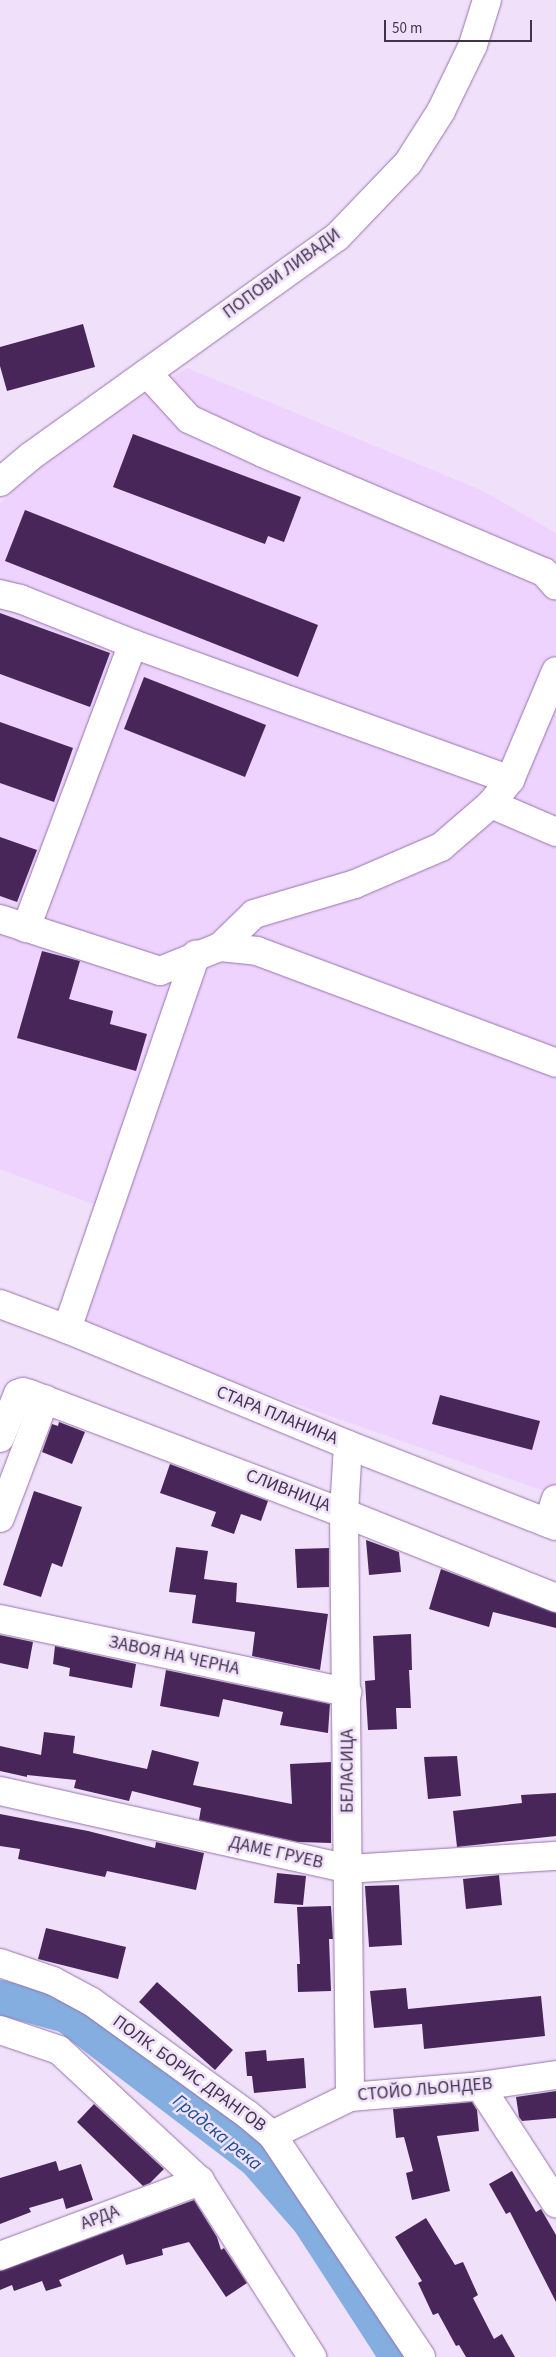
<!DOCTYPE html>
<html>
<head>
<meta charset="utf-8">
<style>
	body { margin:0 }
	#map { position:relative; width:556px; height:2357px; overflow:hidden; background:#f0e0fa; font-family:"Source Sans 3",sans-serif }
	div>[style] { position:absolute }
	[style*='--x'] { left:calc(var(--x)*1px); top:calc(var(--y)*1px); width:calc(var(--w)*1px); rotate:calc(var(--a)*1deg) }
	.built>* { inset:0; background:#edd3fd }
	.river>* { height:35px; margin:-17.5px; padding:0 17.5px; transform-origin:17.5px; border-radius:17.5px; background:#84aedf }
	.building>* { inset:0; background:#48265a }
	.roads { filter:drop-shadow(0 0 1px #9773ac) drop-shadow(0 0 1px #9773ac) }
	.minor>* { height:28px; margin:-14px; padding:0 14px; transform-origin:14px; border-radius:14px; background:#fff }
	span { translate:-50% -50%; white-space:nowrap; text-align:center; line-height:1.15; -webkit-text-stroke:5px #f0e0fa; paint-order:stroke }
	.street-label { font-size:18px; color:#42334c }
	.water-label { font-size:19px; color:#134f8a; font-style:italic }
	.scale { position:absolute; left:384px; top:20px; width:148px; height:22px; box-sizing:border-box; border:2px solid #42334c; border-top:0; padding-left:6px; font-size:15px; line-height:18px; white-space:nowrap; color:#42334c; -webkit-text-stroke:4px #f0e0fa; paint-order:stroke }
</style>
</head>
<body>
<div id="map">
	<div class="built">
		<div style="clip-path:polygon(187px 368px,483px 491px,556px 533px,556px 1495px,70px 1325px,106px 1209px,0 1169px,0 504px,45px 456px)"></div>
	</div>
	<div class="river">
		<div style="--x:0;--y:1997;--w:68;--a:15.3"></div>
		<div style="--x:66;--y:2015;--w:238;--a:37.3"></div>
		<div style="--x:255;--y:2159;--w:82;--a:48.9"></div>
		<div style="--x:309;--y:2221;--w:162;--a:57.1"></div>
	</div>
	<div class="building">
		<div style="clip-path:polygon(83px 324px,95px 367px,7px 391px,0 366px,0 347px)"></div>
		<div style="clip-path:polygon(133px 434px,301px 497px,284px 542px,268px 536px,265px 544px,113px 487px)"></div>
		<div style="clip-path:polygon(25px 510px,318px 625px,298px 677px,5px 561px)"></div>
		<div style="clip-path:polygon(0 613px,110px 653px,90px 707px,0 674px)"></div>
		<div style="clip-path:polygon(144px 677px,266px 725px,245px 777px,124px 729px)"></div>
		<div style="clip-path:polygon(0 722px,73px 748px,54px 802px,0 783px)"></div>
		<div style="clip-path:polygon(0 837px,37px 850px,17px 902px,0 896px)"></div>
		<div style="clip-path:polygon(42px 951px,80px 961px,69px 999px,113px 1011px,110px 1024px,147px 1034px,136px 1071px,17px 1038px)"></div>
		<div style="clip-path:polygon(440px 1395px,540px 1421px,532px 1450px,432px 1424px)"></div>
		<div style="clip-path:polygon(59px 1422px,85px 1432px,72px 1464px,42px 1452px,52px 1424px,58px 1426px)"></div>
		<div style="clip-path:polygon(170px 1464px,268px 1501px,261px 1521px,241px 1514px,234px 1534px,211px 1526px,216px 1512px,160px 1493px)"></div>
		<div style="clip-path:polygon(34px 1491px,82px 1507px,62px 1567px,52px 1563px,41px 1597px,3px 1585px)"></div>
		<div style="clip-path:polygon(366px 1540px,399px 1552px,401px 1572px,369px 1575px)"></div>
		<div style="clip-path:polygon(176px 1547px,208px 1551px,204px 1579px,237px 1583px,236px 1602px,328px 1614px,320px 1670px,252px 1656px,255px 1632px,192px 1623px,196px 1595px,169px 1592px)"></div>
		<div style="clip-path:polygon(329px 1548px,329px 1587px,297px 1588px,295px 1549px)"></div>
		<div style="clip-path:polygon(441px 1569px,556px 1613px,556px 1628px,493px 1612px,489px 1627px,429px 1609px)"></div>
		<div style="clip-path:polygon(411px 1634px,412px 1670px,409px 1670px,411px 1708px,396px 1708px,397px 1729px,368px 1730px,365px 1681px,375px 1680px,373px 1636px)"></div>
		<div style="clip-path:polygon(0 1635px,33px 1642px,28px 1669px,0 1663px)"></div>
		<div style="clip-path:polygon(55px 1646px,136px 1664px,132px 1688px,69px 1676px,70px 1668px,53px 1664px)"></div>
		<div style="clip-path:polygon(166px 1670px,330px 1704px,328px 1733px,280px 1725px,283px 1712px,223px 1699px,219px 1717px,160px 1706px)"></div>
		<div style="clip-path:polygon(44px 1732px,75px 1736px,73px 1753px,147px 1769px,152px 1750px,199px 1762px,193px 1785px,292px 1804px,290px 1764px,331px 1762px,331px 1843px,298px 1842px,199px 1820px,201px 1808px,132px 1791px,129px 1801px,74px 1788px,76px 1780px,27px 1775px,27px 1777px,0 1771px,0 1746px,41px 1755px)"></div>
		<div style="clip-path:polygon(457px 1756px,461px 1796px,428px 1799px,424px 1757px)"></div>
		<div style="clip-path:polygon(556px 1793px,556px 1836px,457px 1847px,453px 1811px,522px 1803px,521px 1795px)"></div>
		<div style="clip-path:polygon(0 1814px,88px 1831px,155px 1848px,156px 1842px,204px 1853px,196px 1890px,107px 1871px,105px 1877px,18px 1859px,20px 1849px,0 1846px)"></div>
		<div style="clip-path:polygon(277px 1873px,306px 1876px,303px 1905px,274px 1903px)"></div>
		<div style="clip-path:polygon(499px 1875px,502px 1905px,466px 1909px,463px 1879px)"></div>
		<div style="clip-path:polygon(399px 1885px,402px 1945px,369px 1947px,365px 1886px)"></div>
		<div style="clip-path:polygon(331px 1906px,333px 1939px,329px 1939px,331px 1991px,298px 1992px,297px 1964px,300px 1964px,297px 1907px)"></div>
		<div style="clip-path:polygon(46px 1928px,126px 1947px,118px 1979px,38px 1959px)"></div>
		<div style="clip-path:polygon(157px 1982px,233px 2050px,215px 2070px,139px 2002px)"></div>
		<div style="clip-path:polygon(406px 1988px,408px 2009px,541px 1996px,545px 2036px,424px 2049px,422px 2024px,374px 2028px,370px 1991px)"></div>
		<div style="clip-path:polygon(266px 2050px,267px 2061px,304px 2058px,306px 2088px,254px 2093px,252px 2076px,247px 2076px,245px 2052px)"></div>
		<div style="clip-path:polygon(556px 2091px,556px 2118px,522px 2121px,519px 2117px,516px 2097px)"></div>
		<div style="clip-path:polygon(472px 2102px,477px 2110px,479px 2131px,437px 2136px,450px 2191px,412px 2200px,406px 2173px,413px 2171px,404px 2137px,396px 2138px,393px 2109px)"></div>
		<div style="clip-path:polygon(94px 2104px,164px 2169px,150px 2183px,143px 2186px,77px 2122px)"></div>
		<div style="clip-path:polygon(56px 2161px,59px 2171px,81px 2164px,93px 2200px,66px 2209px,63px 2198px,29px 2208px,31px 2212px,0 2224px,0 2178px)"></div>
		<div style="clip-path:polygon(512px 2171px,536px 2212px,541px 2209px,556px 2235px,556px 2302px,510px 2212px,506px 2214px,489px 2184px)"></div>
		<div style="clip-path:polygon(194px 2200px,217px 2237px,221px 2250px,224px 2248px,247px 2283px,226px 2297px,189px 2242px,162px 2249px,163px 2255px,126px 2265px,123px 2254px,59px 2280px,62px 2286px,46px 2291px,42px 2281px,14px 2291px,12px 2285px,0 2290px,0 2271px)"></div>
		<div style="clip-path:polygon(426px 2218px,455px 2265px,463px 2262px,478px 2295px,473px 2298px,494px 2339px,502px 2334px,515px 2357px,466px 2357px,459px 2345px,456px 2346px,438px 2313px,433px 2315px,418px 2283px,422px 2281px,395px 2237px)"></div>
	</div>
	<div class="roads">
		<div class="minor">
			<div style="--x:147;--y:373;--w:62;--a:47.6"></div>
			<div style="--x:189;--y:419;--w:81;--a:24.7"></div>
			<div style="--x:263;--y:453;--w:305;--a:23"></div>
			<div style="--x:544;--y:572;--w:18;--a:49"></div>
			<div style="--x:0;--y:482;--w:40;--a:-40"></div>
			<div style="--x:31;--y:456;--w:376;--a:-35.6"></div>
			<div style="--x:337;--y:237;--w:103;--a:-46.2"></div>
			<div style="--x:408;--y:163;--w:62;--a:-57.6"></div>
			<div style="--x:441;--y:111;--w:73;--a:-64.1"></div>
			<div style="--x:473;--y:45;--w:47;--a:-72.7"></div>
			<div style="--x:0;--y:594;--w:21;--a:14"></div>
			<div style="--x:20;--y:599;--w:122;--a:21.7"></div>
			<div style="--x:133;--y:644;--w:401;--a:19.8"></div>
			<div style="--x:491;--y:804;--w:71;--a:23.3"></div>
			<div style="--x:0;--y:919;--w:168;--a:18"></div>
			<div style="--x:160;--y:971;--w:65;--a:-21.8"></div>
			<div style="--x:220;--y:947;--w:37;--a:6"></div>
			<div style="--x:257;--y:951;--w:319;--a:20.5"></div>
			<div style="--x:26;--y:928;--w:303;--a:-69.4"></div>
			<div style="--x:220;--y:947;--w:47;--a:-44.1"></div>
			<div style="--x:254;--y:914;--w:105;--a:-16.5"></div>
			<div style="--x:355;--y:884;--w:94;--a:-23.3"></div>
			<div style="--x:441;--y:847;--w:66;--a:-40.7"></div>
			<div style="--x:491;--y:804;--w:31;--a:-52"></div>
			<div style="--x:510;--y:780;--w:118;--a:-67.1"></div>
			<div style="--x:0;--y:1304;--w:72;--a:20.5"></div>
			<div style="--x:67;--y:1329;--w:304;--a:22.4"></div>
			<div style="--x:348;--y:1445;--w:223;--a:21.3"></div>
			<div style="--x:67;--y:1329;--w:396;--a:-71"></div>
			<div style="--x:0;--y:1438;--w:48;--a:-67.8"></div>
			<div style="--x:18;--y:1394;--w:5;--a:-22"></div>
			<div style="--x:23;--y:1392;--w:7;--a:16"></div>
			<div style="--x:30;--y:1394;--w:336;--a:20.8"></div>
			<div style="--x:344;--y:1513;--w:228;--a:21.8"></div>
			<div style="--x:348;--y:1445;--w:68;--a:93.4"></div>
			<div style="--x:344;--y:1513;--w:584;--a:89.41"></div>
			<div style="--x:0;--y:1518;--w:127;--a:-69.3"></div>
			<div style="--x:548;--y:1523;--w:25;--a:-72"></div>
			<div style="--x:0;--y:1619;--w:355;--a:11.9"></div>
			<div style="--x:0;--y:1791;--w:357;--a:12.6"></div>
			<div style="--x:348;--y:1869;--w:208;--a:-3.6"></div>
			<div style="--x:0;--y:1963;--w:56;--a:18.8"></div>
			<div style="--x:53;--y:1981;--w:44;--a:28.3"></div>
			<div style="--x:92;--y:2002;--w:191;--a:35.9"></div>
			<div style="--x:247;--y:2114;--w:33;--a:40"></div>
			<div style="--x:272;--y:2135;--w:267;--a:56.1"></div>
			<div style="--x:0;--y:2030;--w:62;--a:18.7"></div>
			<div style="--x:59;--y:2050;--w:192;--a:42.9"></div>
			<div style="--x:200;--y:2181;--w:209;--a:57.5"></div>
			<div style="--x:480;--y:2086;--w:140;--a:57"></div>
			<div style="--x:272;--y:2135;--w:87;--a:-26"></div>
			<div style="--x:350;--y:2097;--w:130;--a:-4.8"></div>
			<div style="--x:480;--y:2086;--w:77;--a:-8.2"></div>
			<div style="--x:0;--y:2256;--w:214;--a:-20.6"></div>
		</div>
	</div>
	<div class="street-label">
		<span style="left:282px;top:274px;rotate:-36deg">ПОПОВИ ЛИВАДИ</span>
		<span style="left:277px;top:1416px;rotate:22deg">СТАРА ПЛАНИНА</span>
		<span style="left:288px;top:1491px;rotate:21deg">СЛИВНИЦА</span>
		<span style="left:174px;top:1656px;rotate:12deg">ЗАВОЯ НА ЧЕРНА</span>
		<span style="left:348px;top:1771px;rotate:-90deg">БЕЛАСИЦА</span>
		<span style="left:276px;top:1853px;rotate:13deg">ДАМЕ ГРУЕВ</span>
		<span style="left:189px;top:2074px;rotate:36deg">ПОЛК. БОРИС ДРАНГОВ</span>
		<span style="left:425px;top:2090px;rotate:-5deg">СТОЙО ЛЬОНДЕВ</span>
		<span style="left:100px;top:2218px;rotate:-21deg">АРДА</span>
	</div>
	<div class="water-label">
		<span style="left:217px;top:2133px;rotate:39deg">Градска река</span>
	</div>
	<div class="scale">50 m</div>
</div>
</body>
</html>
